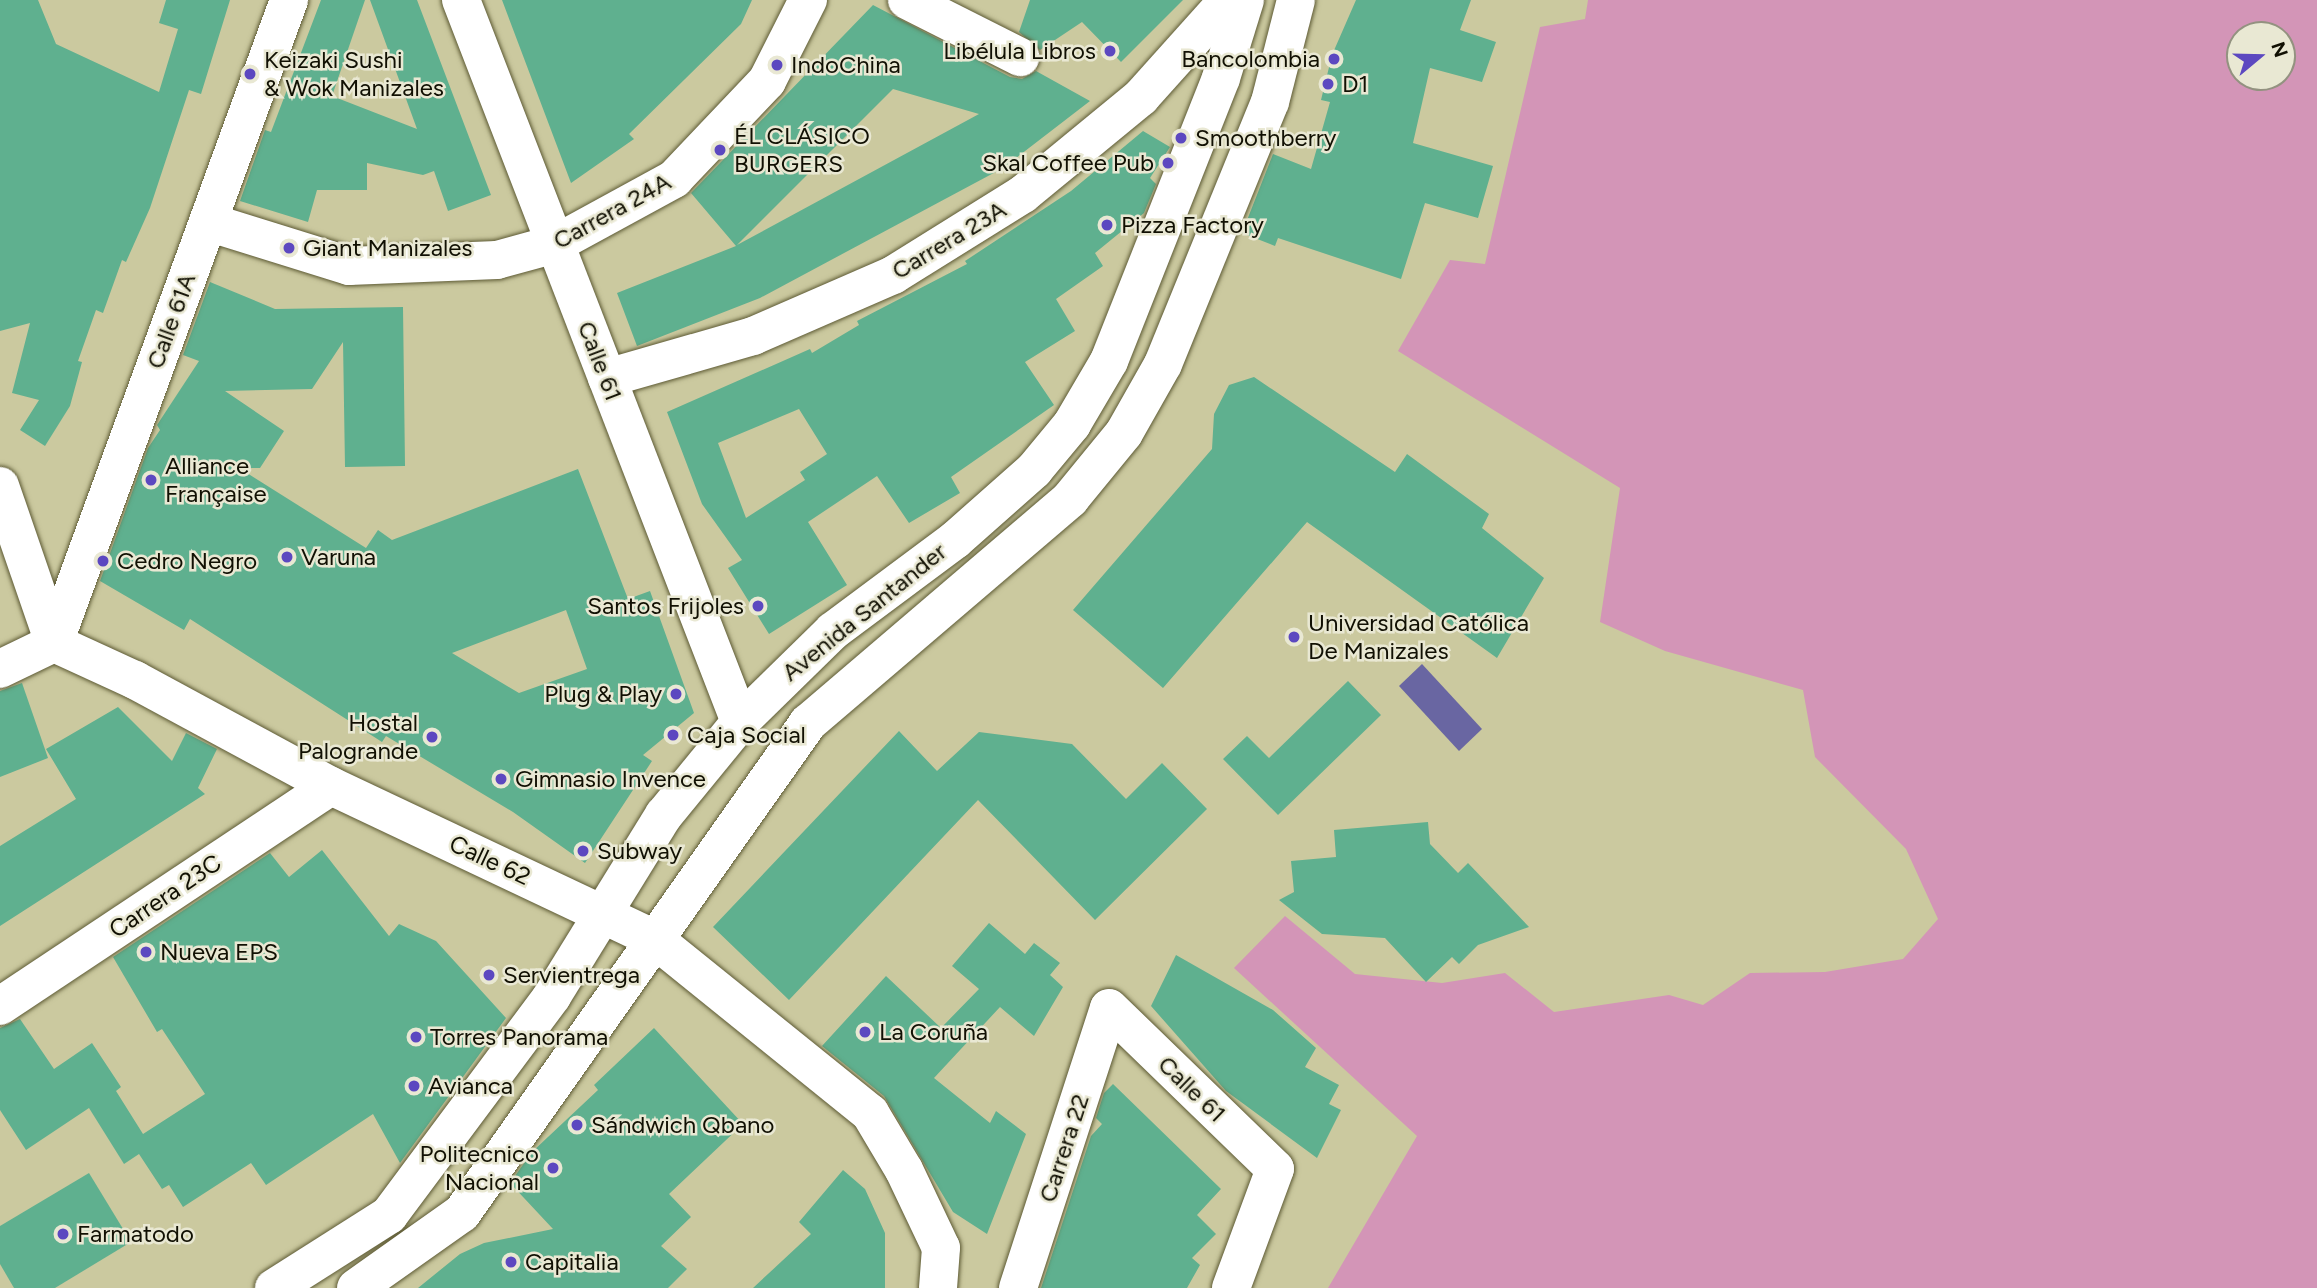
<!DOCTYPE html>
<html>
<head>
<meta charset="utf-8">
<style>
	body { margin:0 }
	#map { position:relative; width:2317px; height:1288px; overflow:hidden; background:#cbc99f; font-family:Figtree,sans-serif }
	div>[style] { position:absolute }
	[style*='--x'] { left:calc(var(--x)*1px); top:calc(var(--y)*1px); width:calc(var(--w)*1px); rotate:calc(var(--a)*1deg) }
	.green>* { inset:0; background:#d395b7 }
	.water>* { inset:0; background:#6966a2 }
	.building>* { inset:0; background:#5fb08f }
	.roads { filter:drop-shadow(0 0 2px #5d5a34) drop-shadow(0 0 2px #5d5a34) }
	.minor>* { height:38px; margin:-19px; padding:0 19px; transform-origin:19px; border-radius:19px; background:#fff }
	.major>* { height:38px; margin:-19px; padding:0 19px; transform-origin:19px; border-radius:19px; background:#fff }
	.dots>* { width:19px; height:19px; translate:-50% -50%; box-sizing:border-box; border:4px solid #e9e8d3; border-radius:50% }
	span { translate:-50% -50%; white-space:nowrap; text-align:center; line-height:1.15; -webkit-text-stroke:5px #e9e8d3; paint-order:stroke }
	.poi-label { font-size:24px; color:#111003 }
	.right { translate:-100% -50%; text-align:right }
	.left { translate:0 -50%; text-align:left }
	.street-label { font-size:24px; color:#111003 }
	.north { position:absolute; left:2226px; top:21px; width:70px; height:70px; box-sizing:border-box; background:#e9e8d3; border:2px solid #939280; border-radius:50%; rotate:71deg; font-size:19px; font-weight:700; line-height:28px; text-align:center; color:#111003 }
	.north::after { content:''; display:block; margin:auto; width:24px; height:32px; background:#5c48c0; clip-path:polygon(50% 0,100% 100%,50% 72%,0 100%) }
</style>
</head>
<body>
<div id="map">
	<div class="green">
		<div style="clip-path:polygon(evenodd,1588px 0,2317px 0,2317px 1288px,1328px 1288px,1417px 1136px,1234px 968px,1285px 916px,1355px 974px,1442px 983px,1505px 973px,1554px 1012px,1669px 995px,1703px 1005px,1750px 973px,1825px 972px,1903px 959px,1938px 919px,1906px 849px,1815px 757px,1803px 690px,1665px 651px,1600px 622px,1620px 488px,1398px 351px,1450px 260px,1485px 264px,1540px 27px,1585px 19px,1588px 0,2240px 35px,2282px 35px,2282px 77px,2240px 77px,2240px 35px)"></div>
	</div>
	<div class="water">
		<div style="clip-path:polygon(1422px 664px,1482px 729px,1459px 751px,1399px 686px)"></div>
	</div>
	<div class="building">
		<div style="clip-path:polygon(0 0,38px 0,56px 44px,159px 92px,178px 29px,159px 23px,166px 0,230px 0,201px 94px,189px 90px,150px 208px,126px 262px,122px 260px,103px 313px,96px 310px,78px 361px,82px 362px,70px 406px,45px 446px,20px 430px,39px 400px,12px 393px,30px 323px,0 331px)"></div>
		<div style="clip-path:polygon(321px 0,365px 0,332px 96px,417px 129px,370px 0,417px 0,491px 195px,448px 211px,434px 171px,423px 175px,367px 163px,367px 190px,317px 190px,308px 222px,240px 201px,265px 130px,271px 132px)"></div>
		<div style="clip-path:polygon(502px 0,752px 0,741px 24px,629px 134px,634px 139px,571px 183px)"></div>
		<div style="clip-path:polygon(1030px 0,1183px 0,1121px 62px,1082px 22px,1040px 50px,1019px 32px)"></div>
		<div style="clip-path:polygon(1356px 0,1471px 0,1460px 30px,1496px 42px,1482px 82px,1430px 68px,1413px 143px,1493px 166px,1478px 218px,1425px 203px,1401px 279px,1278px 238px,1275px 246px,1242px 233px,1273px 154px,1311px 169px,1330px 102px,1321px 100px,1332px 55px)"></div>
		<div style="clip-path:polygon(evenodd,873px 5px,1010px 77px,1022px 79px,1036px 71px,1090px 101px,1003px 168px,760px 298px,637px 346px,617px 293px,736px 246px,691px 193px,873px 5px,893px 89px,979px 114px,737px 245px,893px 89px)"></div>
		<div style="clip-path:polygon(evenodd,1143px 131px,1170px 147px,1150px 178px,1156px 184px,1144px 213px,1095px 253px,1103px 266px,1056px 299px,1075px 331px,1025px 362px,1054px 405px,951px 477px,960px 493px,909px 523px,877px 476px,808px 522px,847px 585px,769px 634px,728px 568px,742px 560px,702px 504px,667px 412px,810px 349px,812px 353px,859px 325px,857px 321px,967px 264px,965px 261px,1071px 191px,1143px 131px,799px 409px,827px 454px,800px 472px,805px 480px,746px 518px,718px 443px,799px 409px)"></div>
		<div style="clip-path:polygon(evenodd,210px 282px,275px 309px,403px 307px,405px 466px,345px 467px,343px 342px,312px 389px,225px 391px,284px 431px,260px 468px,239px 468px,366px 548px,378px 530px,392px 540px,578px 469px,628px 599px,650px 591px,694px 713px,643px 755px,652px 761px,585px 863px,513px 812px,386px 736px,382px 742px,190px 619px,184px 630px,100px 581px,148px 448px,160px 430px,157px 425px,199px 361px,183px 355px,210px 282px,566px 610px,587px 669px,519px 693px,452px 653px,566px 610px)"></div>
		<div style="clip-path:polygon(1254px 377px,1395px 472px,1407px 454px,1489px 514px,1482px 528px,1544px 578px,1497px 658px,1307px 522px,1163px 688px,1073px 610px,1212px 449px,1214px 414px,1229px 385px)"></div>
		<div style="clip-path:polygon(1348px 681px,1381px 715px,1278px 815px,1223px 759px,1247px 736px,1269px 758px)"></div>
		<div style="clip-path:polygon(22px 683px,48px 758px,0 777px,0 691px)"></div>
		<div style="clip-path:polygon(118px 707px,172px 761px,186px 733px,217px 749px,198px 788px,205px 794px,0 926px,0 846px,76px 799px,46px 749px)"></div>
		<div style="clip-path:polygon(899px 731px,937px 771px,979px 732px,1072px 744px,1126px 799px,1162px 763px,1207px 809px,1095px 920px,978px 800px,789px 1000px,713px 927px)"></div>
		<div style="clip-path:polygon(1428px 822px,1430px 844px,1458px 873px,1468px 863px,1529px 927px,1478px 945px,1459px 964px,1452px 957px,1426px 982px,1385px 938px,1322px 934px,1279px 900px,1294px 892px,1291px 861px,1336px 857px,1334px 830px)"></div>
		<div style="clip-path:polygon(322px 850px,389px 936px,399px 924px,436px 941px,506px 1018px,400px 1163px,373px 1114px,266px 1185px,251px 1163px,183px 1207px,169px 1185px,162px 1189px,139px 1154px,124px 1164px,89px 1108px,26px 1150px,0 1110px,0 1028px,20px 1019px,54px 1069px,92px 1043px,121px 1087px,116px 1091px,143px 1134px,205px 1094px,162px 1029px,157px 1032px,113px 957px,270px 853px,289px 877px)"></div>
		<div style="clip-path:polygon(989px 923px,1025px 954px,1034px 943px,1060px 963px,1050px 975px,1063px 987px,1034px 1036px,1000px 1007px,934px 1078px,990px 1123px,996px 1111px,1026px 1134px,987px 1234px,953px 1212px,884px 1096px,822px 1046px,886px 976px,941px 1028px,979px 989px,952px 966px)"></div>
		<div style="clip-path:polygon(1176px 955px,1273px 1010px,1316px 1048px,1305px 1067px,1339px 1085px,1329px 1104px,1341px 1110px,1317px 1158px,1226px 1091px,1151px 1006px)"></div>
		<div style="clip-path:polygon(654px 1028px,743px 1124px,669px 1194px,691px 1217px,661px 1246px,687px 1269px,668px 1288px,418px 1288px,460px 1254px,484px 1243px,553px 1229px,510px 1183px,532px 1152px,598px 1090px,594px 1085px)"></div>
		<div style="clip-path:polygon(1113px 1084px,1221px 1189px,1197px 1215px,1216px 1234px,1192px 1258px,1200px 1265px,1187px 1288px,1041px 1288px,1091px 1136px,1102px 1124px,1096px 1118px,1104px 1093px)"></div>
		<div style="clip-path:polygon(843px 1170px,865px 1189px,885px 1233px,885px 1288px,753px 1288px,811px 1234px,799px 1222px)"></div>
		<div style="clip-path:polygon(89px 1173px,131px 1242px,55px 1288px,14px 1288px,0 1264px,0 1226px)"></div>
	</div>
	<div class="roads">
		<div class="minor">
			<div style="--x:461;--y:0;--w:774;--a:68.87"></div>
			<div style="--x:907;--y:0;--w:127;--a:26.8"></div>
			<div style="--x:208;--y:222;--w:148;--a:17.3"></div>
			<div style="--x:349;--y:266;--w:148;--a:-2.3"></div>
			<div style="--x:497;--y:260;--w:60;--a:-15.4"></div>
			<div style="--x:555;--y:244;--w:136;--a:-28.6"></div>
			<div style="--x:674;--y:179;--w:135;--a:-46.5"></div>
			<div style="--x:767;--y:81;--w:91;--a:-63.2"></div>
			<div style="--x:607;--y:378;--w:152;--a:-16"></div>
			<div style="--x:753;--y:336;--w:153;--a:-23.5"></div>
			<div style="--x:893;--y:275;--w:153;--a:-31.9"></div>
			<div style="--x:1023;--y:194;--w:153;--a:-39.4"></div>
			<div style="--x:1141;--y:97;--w:130;--a:-48.1"></div>
			<div style="--x:0;--y:486;--w:166;--a:71"></div>
			<div style="--x:54;--y:643;--w:89;--a:24.6"></div>
			<div style="--x:135;--y:680;--w:223;--a:28.4"></div>
			<div style="--x:331;--y:786;--w:356;--a:25.3"></div>
			<div style="--x:653;--y:938;--w:279;--a:38.9"></div>
			<div style="--x:870;--y:1113;--w:66;--a:59.2"></div>
			<div style="--x:904;--y:1170;--w:86;--a:64.6"></div>
			<div style="--x:941;--y:1248;--w:40;--a:94.3"></div>
			<div style="--x:54;--y:643;--w:685;--a:-69.92"></div>
			<div style="--x:0;--y:669;--w:60;--a:-25.7"></div>
			<div style="--x:0;--y:1006;--w:397;--a:-33.6"></div>
			<div style="--x:1018;--y:1288;--w:294;--a:-72"></div>
			<div style="--x:1109;--y:1008;--w:231;--a:44.1"></div>
			<div style="--x:1275;--y:1169;--w:127;--a:110.3"></div>
		</div>
		<div class="major">
			<div style="--x:274;--y:1288;--w:136;--a:-32.4"></div>
			<div style="--x:389;--y:1215;--w:273;--a:-53.3"></div>
			<div style="--x:552;--y:996;--w:213;--a:-58.3"></div>
			<div style="--x:664;--y:815;--w:120;--a:-50.7"></div>
			<div style="--x:740;--y:722;--w:130;--a:-44.4"></div>
			<div style="--x:833;--y:631;--w:152;--a:-36.7"></div>
			<div style="--x:955;--y:540;--w:106;--a:-41.5"></div>
			<div style="--x:1034;--y:470;--w:60;--a:-50.4"></div>
			<div style="--x:1072;--y:424;--w:73;--a:-59.6"></div>
			<div style="--x:1109;--y:361;--w:304;--a:-68.4"></div>
			<div style="--x:1221;--y:78;--w:82;--a:-72.9"></div>
			<div style="--x:356;--y:1288;--w:130;--a:-35.3"></div>
			<div style="--x:462;--y:1213;--w:600;--a:-54.77"></div>
			<div style="--x:808;--y:723;--w:345;--a:-40.5"></div>
			<div style="--x:1070;--y:499;--w:85;--a:-50.7"></div>
			<div style="--x:1124;--y:433;--w:79;--a:-60.5"></div>
			<div style="--x:1163;--y:364;--w:283;--a:-67.8"></div>
			<div style="--x:1270;--y:102;--w:105;--a:-75.7"></div>
		</div>
	</div>
	<div class="dots">
		<div style="left:1110px;top:51px;background:#5c48c0"></div>
		<div style="left:1334px;top:59px;background:#5c48c0"></div>
		<div style="left:777px;top:65px;background:#5c48c0"></div>
		<div style="left:250px;top:74px;background:#5c48c0"></div>
		<div style="left:1328px;top:84px;background:#5c48c0"></div>
		<div style="left:1181px;top:138px;background:#5c48c0"></div>
		<div style="left:720px;top:150px;background:#5c48c0"></div>
		<div style="left:1168px;top:163px;background:#5c48c0"></div>
		<div style="left:1107px;top:225px;background:#5c48c0"></div>
		<div style="left:289px;top:248px;background:#5c48c0"></div>
		<div style="left:151px;top:480px;background:#5c48c0"></div>
		<div style="left:287px;top:557px;background:#5c48c0"></div>
		<div style="left:103px;top:561px;background:#5c48c0"></div>
		<div style="left:758px;top:606px;background:#5c48c0"></div>
		<div style="left:1294px;top:637px;background:#5c48c0"></div>
		<div style="left:676px;top:694px;background:#5c48c0"></div>
		<div style="left:673px;top:735px;background:#5c48c0"></div>
		<div style="left:432px;top:737px;background:#5c48c0"></div>
		<div style="left:501px;top:779px;background:#5c48c0"></div>
		<div style="left:583px;top:851px;background:#5c48c0"></div>
		<div style="left:146px;top:952px;background:#5c48c0"></div>
		<div style="left:489px;top:975px;background:#5c48c0"></div>
		<div style="left:865px;top:1032px;background:#5c48c0"></div>
		<div style="left:416px;top:1037px;background:#5c48c0"></div>
		<div style="left:414px;top:1086px;background:#5c48c0"></div>
		<div style="left:577px;top:1125px;background:#5c48c0"></div>
		<div style="left:553px;top:1168px;background:#5c48c0"></div>
		<div style="left:63px;top:1234px;background:#5c48c0"></div>
		<div style="left:511px;top:1262px;background:#5c48c0"></div>
	</div>
	<div class="poi-label">
		<span class="right" style="left:1096px;top:51px">Libélula Libros</span>
		<span class="right" style="left:1320px;top:59px">Bancolombia</span>
		<span class="left" style="left:264px;top:74px">Keizaki Sushi<br>&amp; Wok Manizales</span>
		<span class="left" style="left:791px;top:65px">IndoChina</span>
		<span class="left" style="left:1342px;top:84px">D1</span>
		<span class="left" style="left:734px;top:150px">ÉL CLÁSICO<br>BURGERS</span>
		<span class="left" style="left:1195px;top:138px">Smoothberry</span>
		<span class="right" style="left:1154px;top:163px">Skal Coffee Pub</span>
		<span class="left" style="left:1121px;top:225px">Pizza Factory</span>
		<span class="left" style="left:303px;top:248px">Giant Manizales</span>
		<span class="left" style="left:165px;top:480px">Alliance<br>Française</span>
		<span class="left" style="left:301px;top:557px">Varuna</span>
		<span class="left" style="left:117px;top:561px">Cedro Negro</span>
		<span class="right" style="left:744px;top:606px">Santos Frijoles</span>
		<span class="left" style="left:1308px;top:637px">Universidad Católica<br>De Manizales</span>
		<span class="right" style="left:662px;top:694px">Plug &amp; Play</span>
		<span class="right" style="left:418px;top:737px">Hostal<br>Palogrande</span>
		<span class="left" style="left:687px;top:735px">Caja Social</span>
		<span class="left" style="left:515px;top:779px">Gimnasio Invence</span>
		<span class="left" style="left:597px;top:851px">Subway</span>
		<span class="left" style="left:160px;top:952px">Nueva EPS</span>
		<span class="left" style="left:503px;top:975px">Servientrega</span>
		<span class="left" style="left:879px;top:1032px">La Coruña</span>
		<span class="left" style="left:430px;top:1037px">Torres Panorama</span>
		<span class="left" style="left:428px;top:1086px">Avianca</span>
		<span class="left" style="left:591px;top:1125px">Sándwich Qbano</span>
		<span class="right" style="left:539px;top:1168px">Politecnico<br>Nacional</span>
		<span class="left" style="left:77px;top:1234px">Farmatodo</span>
		<span class="left" style="left:525px;top:1262px">Capitalia</span>
	</div>
	<div class="street-label">
		<span style="left:612px;top:211px;rotate:-29deg">Carrera 24A</span>
		<span style="left:949px;top:240px;rotate:-31deg">Carrera 23A</span>
		<span style="left:171px;top:321px;rotate:-70deg">Calle 61A</span>
		<span style="left:600px;top:361px;rotate:69deg">Calle 61</span>
		<span style="left:864px;top:612px;rotate:-39deg">Avenida Santander</span>
		<span style="left:490px;top:860px;rotate:25deg">Calle 62</span>
		<span style="left:165px;top:896px;rotate:-34deg">Carrera 23C</span>
		<span style="left:1192px;top:1089px;rotate:44deg">Calle 61</span>
		<span style="left:1064px;top:1148px;rotate:-72deg">Carrera 22</span>
	</div>
	<div class="north">N</div>
</div>
</body>
</html>
